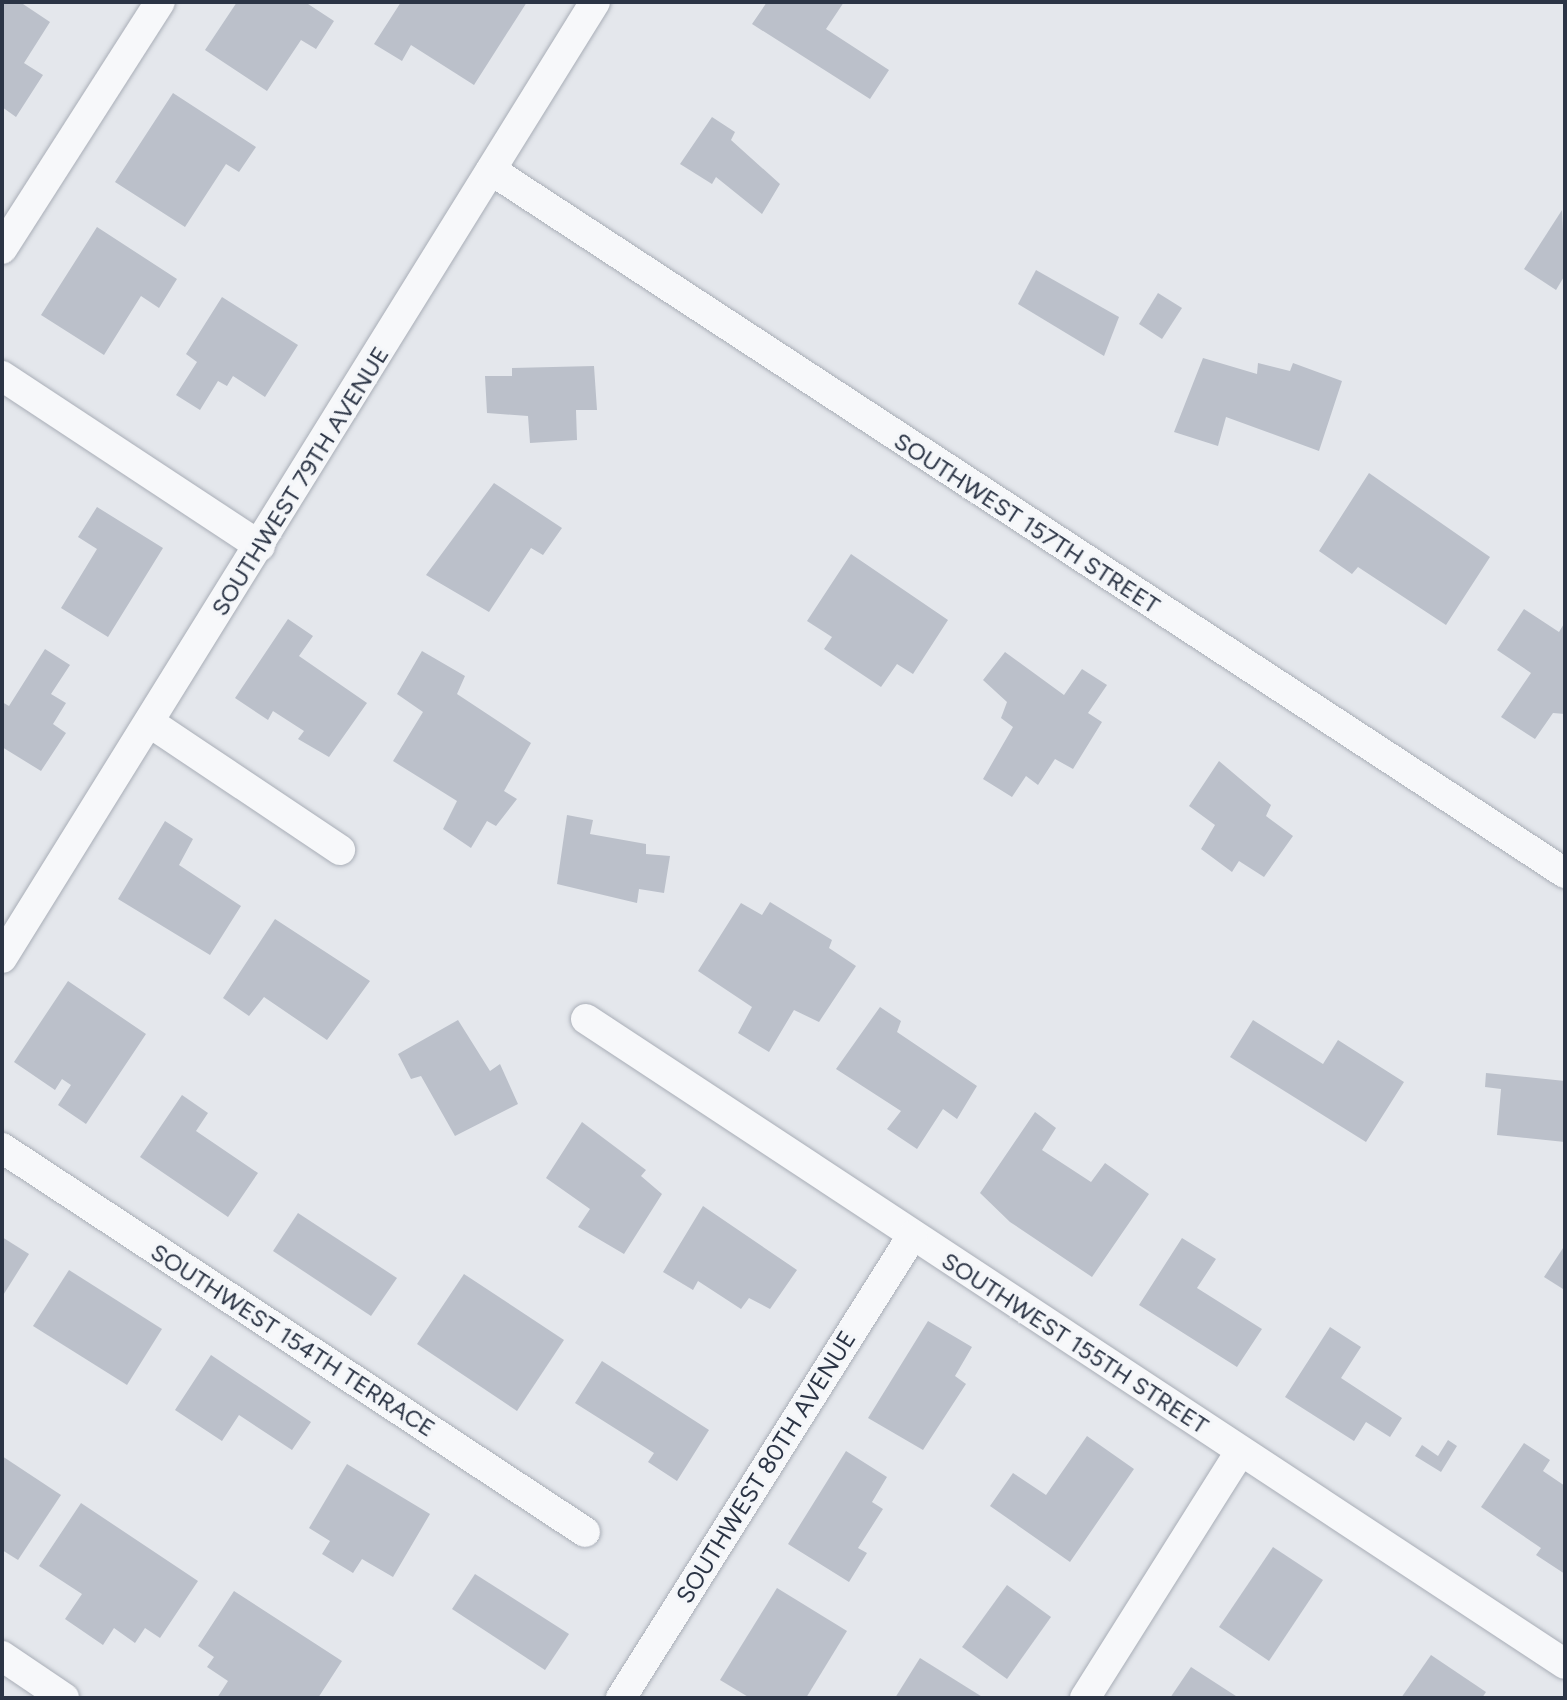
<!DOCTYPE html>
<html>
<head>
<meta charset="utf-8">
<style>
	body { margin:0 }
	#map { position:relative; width:1567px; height:1700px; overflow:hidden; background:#e4e7ec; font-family:Figtree,sans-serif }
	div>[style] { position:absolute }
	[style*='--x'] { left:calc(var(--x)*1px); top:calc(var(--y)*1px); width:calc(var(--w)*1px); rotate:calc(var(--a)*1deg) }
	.building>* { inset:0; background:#bbc0ca }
	.roads { filter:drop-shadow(0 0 2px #a9aeb7) drop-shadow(0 0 2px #a9aeb7) }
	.minor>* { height:30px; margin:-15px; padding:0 15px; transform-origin:15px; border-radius:15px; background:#f7f8fa }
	span { translate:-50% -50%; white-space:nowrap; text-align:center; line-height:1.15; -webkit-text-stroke:6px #f4f6f9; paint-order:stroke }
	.street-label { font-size:24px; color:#2b3445 }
	.frame { position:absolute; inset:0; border:4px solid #2b3445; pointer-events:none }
</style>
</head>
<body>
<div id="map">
	<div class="building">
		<div style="clip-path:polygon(2px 2px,20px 2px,50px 22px,24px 63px,43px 75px,16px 117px,2px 107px)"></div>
		<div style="clip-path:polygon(237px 2px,305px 2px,334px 21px,316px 49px,301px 40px,267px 91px,205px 50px)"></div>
		<div style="clip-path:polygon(401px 2px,474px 3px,527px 2px,474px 85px,411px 45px,402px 61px,374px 44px)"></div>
		<div style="clip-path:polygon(767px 2px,844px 2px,826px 29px,889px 70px,870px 99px,752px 24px)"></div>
		<div style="clip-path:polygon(173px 93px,256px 147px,239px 172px,226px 164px,185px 227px,115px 182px)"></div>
		<div style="clip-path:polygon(712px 117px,735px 132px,731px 140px,780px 184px,762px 214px,716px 177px,712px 184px,680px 164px)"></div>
		<div style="clip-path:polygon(1562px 210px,1565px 275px,1556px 290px,1524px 269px)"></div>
		<div style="clip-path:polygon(97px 227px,177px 279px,159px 308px,141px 296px,104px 355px,41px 315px)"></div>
		<div style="clip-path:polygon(1036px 270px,1119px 317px,1104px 356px,1018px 304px)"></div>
		<div style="clip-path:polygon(1158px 293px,1182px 308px,1162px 339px,1139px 324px)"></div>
		<div style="clip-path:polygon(222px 297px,298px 345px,265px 397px,233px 376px,227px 386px,218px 381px,200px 410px,176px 395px,197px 362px,186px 354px)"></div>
		<div style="clip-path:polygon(1203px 358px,1257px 374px,1258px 363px,1290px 371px,1293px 363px,1342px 381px,1319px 451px,1226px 417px,1218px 446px,1174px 432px)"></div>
		<div style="clip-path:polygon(594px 366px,597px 410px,576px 410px,577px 440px,530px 443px,528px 416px,487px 413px,485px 376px,512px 376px,512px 368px)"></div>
		<div style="clip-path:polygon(1369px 473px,1490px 557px,1446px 625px,1358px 567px,1352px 574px,1319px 551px)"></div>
		<div style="clip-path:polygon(494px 483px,562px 528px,543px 555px,531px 548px,489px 612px,426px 575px)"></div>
		<div style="clip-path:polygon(97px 507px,163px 548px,108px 637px,61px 608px,97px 549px,78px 537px)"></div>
		<div style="clip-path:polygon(851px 554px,948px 620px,913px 674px,897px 664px,881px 687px,824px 649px,832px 637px,807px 621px)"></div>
		<div style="clip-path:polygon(1524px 609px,1559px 632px,1565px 622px,1565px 714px,1553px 713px,1535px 739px,1501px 717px,1531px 673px,1497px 650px)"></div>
		<div style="clip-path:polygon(288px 619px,313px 636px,299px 656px,367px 703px,329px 757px,298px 739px,304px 731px,273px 711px,268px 720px,235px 698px)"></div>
		<div style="clip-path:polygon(45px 649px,70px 665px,51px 694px,66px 703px,53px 724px,66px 733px,41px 771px,2px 747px,2px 702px,9px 706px)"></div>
		<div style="clip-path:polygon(422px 651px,465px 676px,457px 694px,531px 743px,504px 791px,517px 799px,496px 826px,487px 821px,471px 848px,443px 829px,457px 801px,393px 761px,423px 712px,397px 694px)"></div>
		<div style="clip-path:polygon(1005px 652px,1064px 695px,1082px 669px,1107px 685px,1088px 713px,1102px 722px,1073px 769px,1055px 759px,1038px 785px,1026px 776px,1012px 797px,983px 779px,1013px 727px,1001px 718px,1007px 702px,983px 680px)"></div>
		<div style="clip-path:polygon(1219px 761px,1271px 805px,1266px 816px,1293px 836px,1264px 877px,1239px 861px,1232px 872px,1201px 849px,1215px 825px,1189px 806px)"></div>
		<div style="clip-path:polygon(567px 815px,593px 820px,590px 834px,646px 844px,646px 854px,670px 856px,664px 893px,639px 889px,637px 903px,557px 884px)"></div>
		<div style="clip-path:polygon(165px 821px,193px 839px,179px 865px,241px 906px,210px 955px,118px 899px)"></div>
		<div style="clip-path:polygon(770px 902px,832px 940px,829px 948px,856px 966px,819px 1022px,794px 1010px,769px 1052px,738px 1033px,752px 1007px,698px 971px,741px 903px,762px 915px)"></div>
		<div style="clip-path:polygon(275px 919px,370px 981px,327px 1040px,264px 997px,249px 1016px,223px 998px)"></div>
		<div style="clip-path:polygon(68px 981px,146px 1034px,86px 1124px,58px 1105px,71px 1085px,62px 1079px,55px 1090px,14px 1062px)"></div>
		<div style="clip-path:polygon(880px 1007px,901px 1021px,897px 1032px,977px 1086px,957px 1119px,943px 1109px,917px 1149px,887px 1129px,901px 1111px,836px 1069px)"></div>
		<div style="clip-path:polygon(458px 1020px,490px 1071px,500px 1064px,518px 1104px,455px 1136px,421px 1076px,411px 1079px,398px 1054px)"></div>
		<div style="clip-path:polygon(1253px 1020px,1323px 1064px,1338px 1040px,1404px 1082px,1366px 1142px,1230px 1057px)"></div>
		<div style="clip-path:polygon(1486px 1073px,1565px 1081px,1565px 1142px,1497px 1135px,1501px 1089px,1485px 1087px)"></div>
		<div style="clip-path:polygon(182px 1095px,208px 1113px,196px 1131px,258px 1173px,228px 1217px,140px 1157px)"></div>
		<div style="clip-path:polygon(1035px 1112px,1056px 1128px,1042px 1150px,1091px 1182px,1105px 1163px,1149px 1194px,1092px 1277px,1010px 1222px,980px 1193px)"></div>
		<div style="clip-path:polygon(582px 1122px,646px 1170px,641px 1176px,662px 1194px,624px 1254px,578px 1227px,590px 1209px,546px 1178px)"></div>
		<div style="clip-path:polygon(703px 1206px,797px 1270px,770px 1309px,749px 1298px,741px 1309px,698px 1281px,693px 1290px,663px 1272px)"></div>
		<div style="clip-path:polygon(298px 1213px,397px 1278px,371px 1316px,273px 1251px)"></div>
		<div style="clip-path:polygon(2px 1237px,29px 1254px,2px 1297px)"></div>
		<div style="clip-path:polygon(1182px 1238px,1216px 1259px,1197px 1288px,1262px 1329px,1237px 1367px,1139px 1305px)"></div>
		<div style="clip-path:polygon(1565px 1245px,1565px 1285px,1563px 1289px,1544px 1277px)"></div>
		<div style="clip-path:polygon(69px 1270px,162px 1329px,127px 1385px,33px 1326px)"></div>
		<div style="clip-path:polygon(464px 1274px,564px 1340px,517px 1411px,417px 1344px)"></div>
		<div style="clip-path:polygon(928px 1321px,972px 1347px,955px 1376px,966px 1384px,923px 1450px,868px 1418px)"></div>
		<div style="clip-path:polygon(1330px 1327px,1361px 1347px,1341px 1378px,1402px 1418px,1390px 1437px,1366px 1422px,1354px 1441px,1285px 1397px)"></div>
		<div style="clip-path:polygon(211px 1355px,311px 1422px,292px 1450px,239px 1415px,222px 1441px,175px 1410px)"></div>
		<div style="clip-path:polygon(602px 1361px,709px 1430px,677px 1481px,648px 1462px,654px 1453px,575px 1403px)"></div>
		<div style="clip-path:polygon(1087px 1436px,1134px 1469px,1070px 1562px,990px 1506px,1013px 1473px,1046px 1495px)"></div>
		<div style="clip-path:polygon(1448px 1440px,1457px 1446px,1441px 1472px,1415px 1456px,1422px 1445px,1438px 1456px)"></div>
		<div style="clip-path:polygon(1524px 1443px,1550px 1460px,1543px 1471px,1565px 1486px,1565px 1574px,1536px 1555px,1541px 1548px,1481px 1507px)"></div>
		<div style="clip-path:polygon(846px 1451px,887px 1477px,872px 1502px,883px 1509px,858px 1548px,867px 1553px,849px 1582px,788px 1544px)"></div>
		<div style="clip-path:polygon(2px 1456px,61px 1495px,18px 1560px,2px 1550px)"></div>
		<div style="clip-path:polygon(347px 1464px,430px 1514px,393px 1577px,362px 1559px,353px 1573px,322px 1554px,330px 1541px,309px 1528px)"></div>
		<div style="clip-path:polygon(81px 1503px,198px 1581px,160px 1638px,145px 1628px,135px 1643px,114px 1628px,103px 1645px,65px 1619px,82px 1594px,39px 1566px)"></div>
		<div style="clip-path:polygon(1273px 1547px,1323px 1580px,1269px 1661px,1219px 1627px)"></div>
		<div style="clip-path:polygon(475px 1574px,569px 1634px,545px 1670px,452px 1609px)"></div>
		<div style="clip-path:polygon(1007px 1585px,1051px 1617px,1007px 1679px,962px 1647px)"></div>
		<div style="clip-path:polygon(777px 1588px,847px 1631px,806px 1698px,750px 1698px,720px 1680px)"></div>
		<div style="clip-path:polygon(234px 1591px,342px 1661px,318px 1698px,217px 1698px,228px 1681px,207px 1667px,214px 1657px,198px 1646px)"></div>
		<div style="clip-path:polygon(1431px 1655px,1486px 1692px,1482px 1698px,1401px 1698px)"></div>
		<div style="clip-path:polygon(920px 1658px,984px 1698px,895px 1698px)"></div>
		<div style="clip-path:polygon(1191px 1667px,1239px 1698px,1170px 1698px)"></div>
	</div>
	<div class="roads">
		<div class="minor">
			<div style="--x:491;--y:170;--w:1284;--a:33.21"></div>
			<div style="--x:2;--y:249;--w:293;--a:-57.4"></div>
			<div style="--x:2;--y:376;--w:309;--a:33.4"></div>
			<div style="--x:149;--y:722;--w:230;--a:33.8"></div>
			<div style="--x:2;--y:958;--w:1125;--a:-58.19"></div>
			<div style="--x:586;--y:1019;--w:1172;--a:33.38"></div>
			<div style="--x:2;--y:1148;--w:698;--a:33.37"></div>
			<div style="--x:2;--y:1656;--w:75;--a:34.1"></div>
			<div style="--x:621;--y:1698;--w:546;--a:-57.79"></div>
			<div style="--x:1085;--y:1698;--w:291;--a:-57.8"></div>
		</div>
	</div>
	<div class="street-label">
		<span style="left:300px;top:481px;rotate:-58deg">SOUTHWEST 79TH AVENUE</span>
		<span style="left:1027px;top:523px;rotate:33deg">SOUTHWEST 157TH STREET</span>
		<span style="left:293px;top:1340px;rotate:33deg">SOUTHWEST 154TH TERRACE</span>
		<span style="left:1075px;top:1343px;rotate:33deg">SOUTHWEST 155TH STREET</span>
		<span style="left:766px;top:1467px;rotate:-58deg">SOUTHWEST 80TH AVENUE</span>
	</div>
	<div class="frame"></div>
</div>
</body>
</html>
